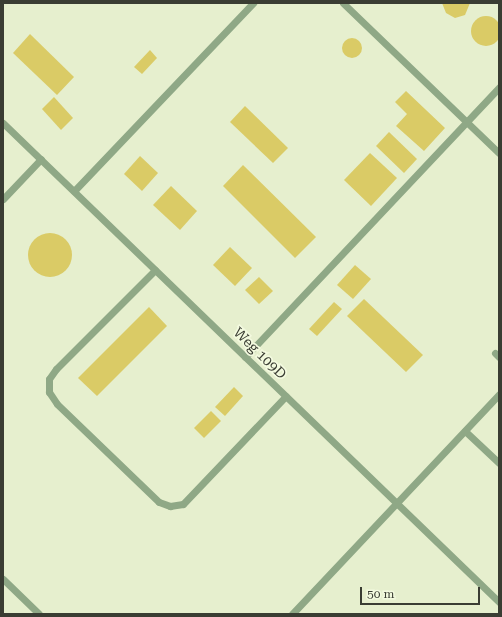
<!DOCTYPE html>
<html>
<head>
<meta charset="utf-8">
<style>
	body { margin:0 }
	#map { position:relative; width:502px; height:617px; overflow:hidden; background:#f3fadf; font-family:"Roboto Serif",serif }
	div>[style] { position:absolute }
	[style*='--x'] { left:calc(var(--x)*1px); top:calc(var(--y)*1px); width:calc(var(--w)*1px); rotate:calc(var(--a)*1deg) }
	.built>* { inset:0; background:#e6efce }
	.building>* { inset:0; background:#dacb66 }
	.round { border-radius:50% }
	.service>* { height:7px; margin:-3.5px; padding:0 3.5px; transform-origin:3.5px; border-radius:3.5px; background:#8fa886 }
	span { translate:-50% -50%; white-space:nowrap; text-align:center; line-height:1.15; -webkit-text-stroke:3.5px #f3fadf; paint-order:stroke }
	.street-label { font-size:14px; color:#3a3d33 }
	.frame { position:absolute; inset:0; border:4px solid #3a3d33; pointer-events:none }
	.scale { position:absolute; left:360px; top:587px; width:120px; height:18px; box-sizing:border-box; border:2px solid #3a3d33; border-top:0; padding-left:5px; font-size:12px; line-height:14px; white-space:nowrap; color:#3a3d33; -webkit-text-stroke:3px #f3fadf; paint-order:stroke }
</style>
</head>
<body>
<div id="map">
	<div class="built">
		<div style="clip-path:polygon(3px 3px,499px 3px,499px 614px,3px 614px)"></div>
	</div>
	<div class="building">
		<div style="clip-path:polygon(442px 3px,470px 3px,465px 15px,455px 18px,446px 13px)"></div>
		<div class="round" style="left:471px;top:16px;width:30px;height:30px"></div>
		<div style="clip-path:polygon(30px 34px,74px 77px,57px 95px,13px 53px)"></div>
		<div class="round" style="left:342px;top:38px;width:20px;height:20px"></div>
		<div style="clip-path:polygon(150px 50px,157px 58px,142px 74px,134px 67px)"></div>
		<div style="clip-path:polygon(406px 91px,445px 128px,424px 151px,396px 126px,407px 114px,395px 102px)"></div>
		<div style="clip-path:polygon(54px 97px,73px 118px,61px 130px,42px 109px)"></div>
		<div style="clip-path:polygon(245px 106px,288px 148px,273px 163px,230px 122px)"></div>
		<div style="clip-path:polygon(389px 132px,417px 159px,404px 173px,376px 146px)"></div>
		<div style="clip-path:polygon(370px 153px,397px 178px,371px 206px,344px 180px)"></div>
		<div style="clip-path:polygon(140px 156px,158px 173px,142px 191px,124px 174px)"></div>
		<div style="clip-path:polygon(243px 165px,316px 237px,295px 258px,223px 186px)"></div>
		<div style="clip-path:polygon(171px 186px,197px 211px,180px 230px,153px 205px)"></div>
		<div class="round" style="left:28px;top:233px;width:44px;height:44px"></div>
		<div style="clip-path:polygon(230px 247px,252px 268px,235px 286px,213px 265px)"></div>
		<div style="clip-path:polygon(355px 265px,371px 279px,353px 299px,337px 285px)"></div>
		<div style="clip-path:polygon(259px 277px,273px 291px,259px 304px,245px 290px)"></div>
		<div style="clip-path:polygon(364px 299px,423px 355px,406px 372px,347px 316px)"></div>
		<div style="clip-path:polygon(334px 302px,342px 309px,317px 336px,309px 329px)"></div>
		<div style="clip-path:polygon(149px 307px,167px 326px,97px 396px,78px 378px)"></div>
		<div style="clip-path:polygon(234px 387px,243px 396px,225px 416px,215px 407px)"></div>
		<div style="clip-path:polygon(211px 411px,221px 421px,204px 438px,194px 428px)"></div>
	</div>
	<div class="service">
		<div style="--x:343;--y:3;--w:216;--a:43.9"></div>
		<div style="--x:3;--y:123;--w:690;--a:44"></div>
		<div style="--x:74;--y:191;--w:260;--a:-46.4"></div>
		<div style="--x:3;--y:199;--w:55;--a:-46.5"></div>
		<div style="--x:155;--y:270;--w:140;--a:135"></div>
		<div style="--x:56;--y:369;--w:12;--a:125"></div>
		<div style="--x:49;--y:379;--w:13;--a:90"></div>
		<div style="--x:49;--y:392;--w:14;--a:56"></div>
		<div style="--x:57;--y:404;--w:141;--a:43.9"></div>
		<div style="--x:159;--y:502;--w:12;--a:20"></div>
		<div style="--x:170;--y:506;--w:13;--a:-9"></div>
		<div style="--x:183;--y:504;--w:149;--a:-46.4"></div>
		<div style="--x:495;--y:353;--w:6;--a:45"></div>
		<div style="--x:245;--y:357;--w:371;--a:-46.7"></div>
		<div style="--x:465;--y:431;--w:47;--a:43.3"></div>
		<div style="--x:3;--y:579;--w:50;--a:44.2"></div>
		<div style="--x:292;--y:614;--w:302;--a:-46.7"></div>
	</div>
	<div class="street-label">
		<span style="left:260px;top:353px;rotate:44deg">Weg 109D</span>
	</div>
	<div class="frame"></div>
	<div class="scale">50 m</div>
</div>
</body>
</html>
